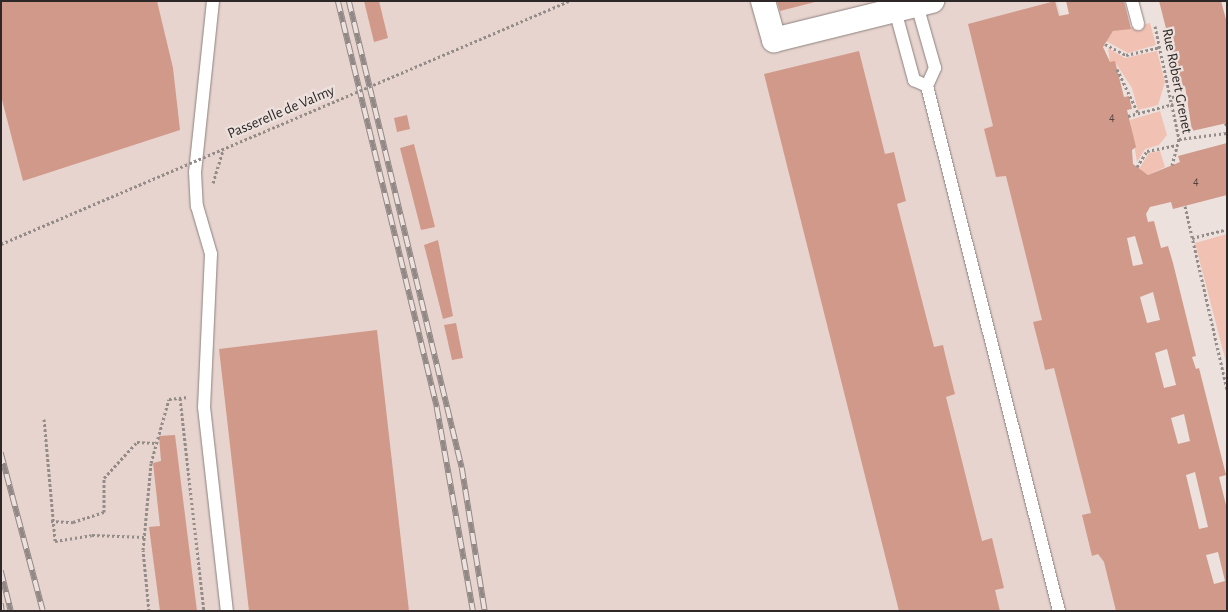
<!DOCTYPE html>
<html>
<head>
<meta charset="utf-8">
<style>
	body { margin:0 }
	#map { position:relative; width:1228px; height:612px; overflow:hidden; background:#ede1dd; font-family:"Alegreya Sans",sans-serif }
	div>[style] { position:absolute }
	[style*='--x'] { left:calc(var(--x)*1px); top:calc(var(--y)*1px); width:calc(var(--w)*1px); rotate:calc(var(--a)*1deg) }
	.built>* { inset:0; background:#e8d4cf }
	.green>* { inset:0; background:#f1c1b3 }
	.building>* { inset:0; background:#d09989 }
	.path>* { height:3px; margin-top:-1.5px; transform-origin:0; background:repeating-linear-gradient(90deg,#948c89 0 2.5px,transparent 0 5px) }
	.roads { filter:drop-shadow(0 0 1px #8c817e) drop-shadow(0 0 1px #8c817e) }
	.service>* { height:12px; margin:-6px; padding:0 6px; transform-origin:6px; border-radius:6px; background:#fff }
	.minor>* { height:24px; margin:-12px; padding:0 12px; transform-origin:12px; border-radius:12px; background:#fff }
	.rail>* { height:5.5px; margin-top:-2.75px; transform-origin:0; background:repeating-linear-gradient(90deg,#ede1dd 0 11px,#928987 0 22px); box-sizing:border-box; border-block:1px solid #928987 }
	.path-bridge>* { height:3px; margin-top:-1.5px; transform-origin:0; background:repeating-linear-gradient(90deg,#948c89 0 2.5px,transparent 0 5px) }
	span { translate:-50% -50%; white-space:nowrap; text-align:center; line-height:1.15; -webkit-text-stroke:4.5px #ede1dd; paint-order:stroke }
	.number-label { font-size:12px; color:#564440 }
	.number-label span { -webkit-text-stroke-width:0 }
	.street-label { font-size:15px; color:#2d2827 }
	.frame { position:absolute; inset:0; border:2px solid #2d2827; pointer-events:none }
</style>
</head>
<body>
<div id="map">
	<div class="built">
		<div style="clip-path:polygon(1px 1px,1057px 1px,1213px 611px,1px 611px)"></div>
	</div>
	<div class="green">
		<div style="clip-path:polygon(1150px 23px,1156px 45px,1128px 53px,1106px 41px,1113px 31px)"></div>
		<div style="clip-path:polygon(1108px 48px,1125px 58px,1157px 51px,1165px 82px,1158px 105px,1138px 110px,1132px 88px,1115px 62px,1110px 62px)"></div>
		<div style="clip-path:polygon(1160px 111px,1167px 135px,1159px 145px,1145px 149px,1137px 162px,1130px 120px)"></div>
		<div style="clip-path:polygon(1160px 151px,1165px 167px,1148px 175px,1139px 169px,1149px 153px)"></div>
		<div style="clip-path:polygon(1227px 234px,1227px 366px,1195px 243px)"></div>
	</div>
	<div class="building">
		<div style="clip-path:polygon(1px 1px,157px 1px,173px 68px,180px 130px,23px 181px,1px 96px)"></div>
		<div style="clip-path:polygon(364px 1px,379px 1px,388px 38px,374px 42px)"></div>
		<div style="clip-path:polygon(777px 1px,815px 1px,815px 2px,780px 11px)"></div>
		<div style="clip-path:polygon(evenodd,1055px 1px,1059px 16px,1069px 14px,1066px 1px,1124px 1px,1131px 29px,1113px 31px,1103px 47px,1110px 62px,1115px 61px,1124px 97px,1129px 96px,1132px 109px,1127px 110px,1136px 147px,1132px 150px,1133px 164px,1148px 175px,1180px 162px,1178px 156px,1227px 143px,1227px 195px,1173px 209px,1171px 202px,1150px 207px,1146px 214px,1148px 222px,1154px 221px,1161px 248px,1168px 246px,1173px 263px,1196px 356px,1192px 357px,1196px 369px,1199px 368px,1226px 475px,1219px 477px,1227px 509px,1227px 611px,1116px 611px,1104px 562px,1098px 554px,1092px 556px,1082px 515px,1091px 513px,1054px 368px,1045px 370px,1043px 361px,1033px 322px,1042px 320px,1006px 176px,996px 177px,984px 129px,993px 126px,968px 24px,1055px 1px,1135px 236px,1143px 264px,1133px 266px,1127px 238px,1135px 236px,1055px 1px,1153px 292px,1160px 320px,1147px 323px,1140px 297px,1153px 292px,1055px 1px,1167px 349px,1176px 385px,1164px 388px,1155px 353px,1167px 349px,1055px 1px,1184px 414px,1190px 441px,1178px 444px,1171px 418px,1184px 414px,1055px 1px,1195px 472px,1208px 527px,1199px 529px,1186px 475px,1195px 472px,1055px 1px,1218px 552px,1225px 581px,1214px 584px,1206px 555px,1218px 552px)"></div>
		<div style="clip-path:polygon(1159px 1px,1221px 1px,1227px 23px,1227px 123px,1192px 131px,1185px 86px,1181px 87px)"></div>
		<div style="clip-path:polygon(859px 51px,885px 154px,894px 152px,906px 201px,897px 204px,934px 347px,943px 345px,945px 354px,955px 394px,946px 397px,982px 541px,992px 538px,1004px 588px,995px 590px,1000px 611px,899px 611px,764px 74px)"></div>
		<div style="clip-path:polygon(407px 115px,410px 129px,397px 132px,394px 118px)"></div>
		<div style="clip-path:polygon(414px 144px,435px 227px,421px 230px,400px 148px)"></div>
		<div style="clip-path:polygon(438px 240px,453px 316px,443px 319px,424px 245px)"></div>
		<div style="clip-path:polygon(456px 323px,463px 358px,452px 360px,444px 325px)"></div>
		<div style="clip-path:polygon(377px 330px,409px 611px,249px 611px,219px 349px)"></div>
		<div style="clip-path:polygon(175px 435px,197px 611px,160px 611px,149px 527px,160px 526px,153px 463px,161px 461px,159px 436px)"></div>
	</div>
	<div class="path">
		<div style="--x:1155;--y:26;--w:116;--a:78"></div>
		<div style="--x:1179;--y:139;--w:27;--a:105"></div>
		<div style="--x:1105;--y:44;--w:24;--a:28"></div>
		<div style="--x:1126;--y:55;--w:35;--a:-13"></div>
		<div style="--x:1117;--y:69;--w:49;--a:64.5"></div>
		<div style="--x:1172;--y:97;--w:15;--a:-8"></div>
		<div style="--x:1128;--y:116;--w:47;--a:-14.9"></div>
		<div style="--x:1225;--y:123;--w:3;--a:45"></div>
		<div style="--x:1179;--y:139;--w:48;--a:-7.1"></div>
		<div style="--x:1137;--y:167;--w:19;--a:-58"></div>
		<div style="--x:1147;--y:151;--w:31;--a:-11"></div>
		<div style="--x:213;--y:183;--w:34;--a:-73"></div>
		<div style="--x:1185;--y:206;--w:189;--a:77.1"></div>
		<div style="--x:1192;--y:238;--w:36;--a:-14"></div>
		<div style="--x:180;--y:398;--w:214;--a:83.6"></div>
		<div style="--x:44;--y:419;--w:122;--a:84.8"></div>
		<div style="--x:55;--y:541;--w:37;--a:-9"></div>
		<div style="--x:92;--y:535;--w:52;--a:2.2"></div>
		<div style="--x:51;--y:521;--w:22;--a:3"></div>
		<div style="--x:73;--y:522;--w:33;--a:-18"></div>
		<div style="--x:104;--y:512;--w:34;--a:-90"></div>
		<div style="--x:104;--y:478;--w:49;--a:-47.5"></div>
		<div style="--x:137;--y:442;--w:18;--a:3"></div>
		<div style="--x:149;--y:611;--w:61;--a:-95.6"></div>
		<div style="--x:143;--y:550;--w:87;--a:-84.7"></div>
		<div style="--x:151;--y:463;--w:66;--a:-74.3"></div>
		<div style="--x:169;--y:399;--w:19;--a:-6"></div>
	</div>
	<div class="roads">
		<div class="service">
			<div style="--x:213;--y:1;--w:172;--a:96"></div>
			<div style="--x:195;--y:172;--w:34;--a:87"></div>
			<div style="--x:197;--y:206;--w:50;--a:73.7"></div>
			<div style="--x:211;--y:254;--w:153;--a:92.6"></div>
			<div style="--x:204;--y:407;--w:205;--a:83.6"></div>
			<div style="--x:1132;--y:1;--w:24;--a:75"></div>
			<div style="--x:895;--y:10;--w:73;--a:74.8"></div>
			<div style="--x:914;--y:80;--w:14;--a:25"></div>
			<div style="--x:927;--y:86;--w:20;--a:-66"></div>
			<div style="--x:935;--y:68;--w:66;--a:-105.9"></div>
			<div style="--x:927;--y:86;--w:541;--a:75.89"></div>
		</div>
		<div class="minor">
			<div style="--x:763;--y:1;--w:41;--a:74.2"></div>
			<div style="--x:774;--y:40;--w:163;--a:-13.9"></div>
		</div>
	</div>
	<div class="rail">
		<div style="--x:338;--y:1;--w:419;--a:76.3"></div>
		<div style="--x:437;--y:408;--w:206;--a:79.9"></div>
		<div style="--x:349;--y:1;--w:480;--a:76.4"></div>
		<div style="--x:462;--y:468;--w:145;--a:80.9"></div>
		<div style="--x:1;--y:453;--w:163;--a:75.1"></div>
		<div style="--x:1;--y:571;--w:41;--a:76"></div>
		<div style="--x:1;--y:604;--w:7;--a:82"></div>
	</div>
	<div class="path-bridge">
		<div style="--x:1;--y:244;--w:618;--a:-23.16"></div>
	</div>
	<div class="number-label">
		<span style="left:1112px;top:118px">4</span>
		<span style="left:1196px;top:182px">4</span>
	</div>
	<div class="street-label">
		<span style="left:1177px;top:81px;rotate:79deg">Rue Robert Grenet</span>
		<span style="left:281px;top:112px;rotate:-23deg">Passerelle de Valmy</span>
	</div>
	<div class="frame"></div>
</div>
</body>
</html>
